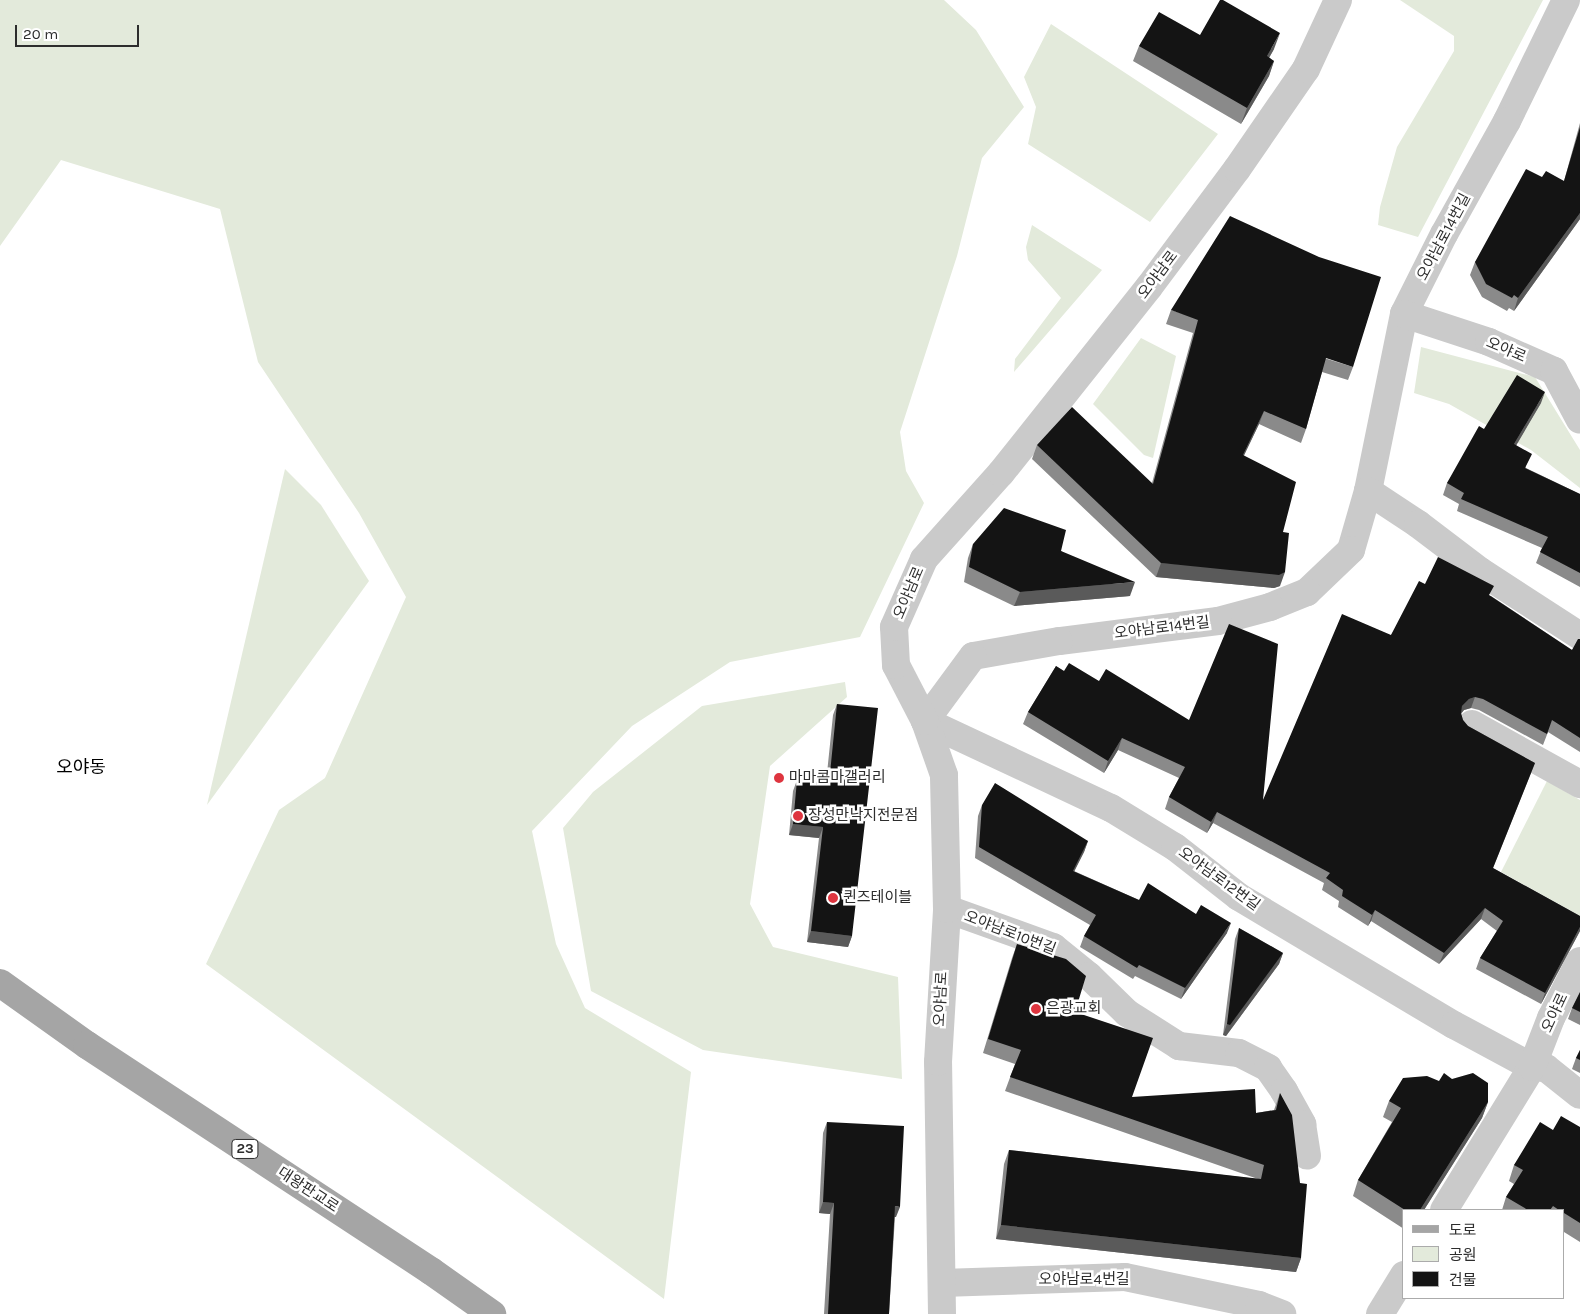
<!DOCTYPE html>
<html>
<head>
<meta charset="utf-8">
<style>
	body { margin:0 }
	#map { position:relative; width:1580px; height:1314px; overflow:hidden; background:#fff; font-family:Karla,"Noto Sans KR",sans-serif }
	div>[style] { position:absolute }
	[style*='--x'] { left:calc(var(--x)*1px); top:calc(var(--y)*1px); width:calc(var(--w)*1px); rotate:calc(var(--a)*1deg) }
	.green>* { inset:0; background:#e3eadb }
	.minor>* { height:28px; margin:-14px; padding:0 14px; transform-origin:14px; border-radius:14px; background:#cacaca }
	.primary>* { height:28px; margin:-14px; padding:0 14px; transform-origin:14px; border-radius:14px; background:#a5a5a5 }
	.wall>* { inset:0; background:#8a8a8a }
	.shaded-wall>* { inset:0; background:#5a5a5a }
	.building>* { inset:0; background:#141414 }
	.dots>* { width:14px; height:14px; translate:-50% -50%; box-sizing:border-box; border:2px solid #fff; border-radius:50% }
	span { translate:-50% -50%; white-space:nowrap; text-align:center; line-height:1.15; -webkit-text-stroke:5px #fff; paint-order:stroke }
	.shield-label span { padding:1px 4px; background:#fff; border:1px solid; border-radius:4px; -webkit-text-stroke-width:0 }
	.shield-label { font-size:14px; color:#2d2d2d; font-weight:700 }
	.street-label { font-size:15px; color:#2d2d2d }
	.poi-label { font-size:15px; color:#2d2d2d }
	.left { translate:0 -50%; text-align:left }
	.quarter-label { font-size:18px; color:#000 }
	.legend { position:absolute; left:1402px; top:1209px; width:162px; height:90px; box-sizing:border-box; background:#fff; border:1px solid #ababab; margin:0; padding:6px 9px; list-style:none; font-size:15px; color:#2d2d2d }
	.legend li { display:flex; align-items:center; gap:10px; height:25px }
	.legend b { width:25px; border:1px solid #ababab }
	.scale { position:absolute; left:15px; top:25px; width:124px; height:22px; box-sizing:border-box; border:2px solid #2d2d2d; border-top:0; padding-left:6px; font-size:15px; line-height:18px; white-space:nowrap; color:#2d2d2d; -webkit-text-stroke:4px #fff; paint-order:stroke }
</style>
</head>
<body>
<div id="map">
	<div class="green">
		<div style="clip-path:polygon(0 0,944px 0,976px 30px,1024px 107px,982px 158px,957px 256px,900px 432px,906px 471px,924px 503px,860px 637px,730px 662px,632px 726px,532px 831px,556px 944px,585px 1008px,691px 1072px,664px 1299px,206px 964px,279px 810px,325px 778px,406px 597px,359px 513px,258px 362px,220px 209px,61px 160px,0 246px)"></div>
		<div style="clip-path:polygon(1400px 0,1543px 0,1418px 237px,1378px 225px,1380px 207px,1397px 147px,1454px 51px,1454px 36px)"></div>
		<div style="clip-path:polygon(1051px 24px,1218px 134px,1150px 222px,1028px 144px,1036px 107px,1024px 77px)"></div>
		<div style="clip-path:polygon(1032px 225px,1102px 270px,1014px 372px,1015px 359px,1061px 298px,1028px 260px,1026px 247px)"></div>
		<div style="clip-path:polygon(1141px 338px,1176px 356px,1153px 458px,1144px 455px,1093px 404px)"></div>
		<div style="clip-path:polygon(1421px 347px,1535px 377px,1580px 450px,1580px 488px,1531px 450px,1449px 404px,1414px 393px)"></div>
		<div style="clip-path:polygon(285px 469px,321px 505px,369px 581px,207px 805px)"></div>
		<div style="clip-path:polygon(845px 682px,847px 697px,770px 766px,750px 904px,773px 947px,898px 977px,902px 1079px,703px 1050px,591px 991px,563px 828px,593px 792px,702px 706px)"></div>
		<div style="clip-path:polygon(1547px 781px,1580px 800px,1580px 916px,1501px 872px)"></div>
	</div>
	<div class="minor">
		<div style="--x:1566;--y:0;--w:135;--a:116"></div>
		<div style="--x:1507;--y:121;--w:129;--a:119.1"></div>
		<div style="--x:1444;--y:234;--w:89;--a:116.6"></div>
		<div style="--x:1404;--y:314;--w:181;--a:101.5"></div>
		<div style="--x:1368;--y:491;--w:61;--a:106.1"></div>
		<div style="--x:1351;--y:550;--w:61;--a:136.3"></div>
		<div style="--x:1307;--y:592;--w:40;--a:158"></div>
		<div style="--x:1270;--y:607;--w:54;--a:164.9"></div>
		<div style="--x:1218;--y:621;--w:160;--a:172.8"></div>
		<div style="--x:1059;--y:641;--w:87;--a:170.1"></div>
		<div style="--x:973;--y:656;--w:81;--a:126.4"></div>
		<div style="--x:925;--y:721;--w:205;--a:25.1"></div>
		<div style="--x:1111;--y:808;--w:75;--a:31.4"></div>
		<div style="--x:1175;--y:847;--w:81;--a:38"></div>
		<div style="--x:1239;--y:897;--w:250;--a:30.8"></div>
		<div style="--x:1454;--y:1025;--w:89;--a:28.3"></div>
		<div style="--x:1532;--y:1067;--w:14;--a:4"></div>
		<div style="--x:1546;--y:1068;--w:43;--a:38.5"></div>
		<div style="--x:1404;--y:314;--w:89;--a:18.2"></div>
		<div style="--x:1489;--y:342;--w:71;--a:24"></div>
		<div style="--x:1554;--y:371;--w:55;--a:62"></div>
		<div style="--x:1368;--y:491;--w:60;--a:33.4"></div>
		<div style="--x:1418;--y:524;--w:78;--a:37.2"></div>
		<div style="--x:1480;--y:571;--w:119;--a:33"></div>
		<div style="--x:1472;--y:724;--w:124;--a:29.1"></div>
		<div style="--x:947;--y:909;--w:113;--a:19.7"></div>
		<div style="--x:1053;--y:947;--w:46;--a:38.9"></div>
		<div style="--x:1089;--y:976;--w:53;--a:44.2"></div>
		<div style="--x:1127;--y:1013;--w:62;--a:32.4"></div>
		<div style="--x:1179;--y:1046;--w:60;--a:6.7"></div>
		<div style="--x:1239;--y:1053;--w:33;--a:27"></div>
		<div style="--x:1268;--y:1068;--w:28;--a:55"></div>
		<div style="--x:1284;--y:1091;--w:38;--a:61"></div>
		<div style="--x:1302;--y:1124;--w:32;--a:81"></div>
		<div style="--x:1444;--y:1210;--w:168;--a:-58.4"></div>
		<div style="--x:1532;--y:1067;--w:53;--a:-68.8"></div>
		<div style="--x:1551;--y:1018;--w:64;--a:-63"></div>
		<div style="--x:942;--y:1283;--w:183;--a:-1.9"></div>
		<div style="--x:1125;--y:1277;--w:137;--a:11.8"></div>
		<div style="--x:1259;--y:1305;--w:25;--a:21"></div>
		<div style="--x:942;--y:1314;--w:252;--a:-90.9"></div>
		<div style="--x:938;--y:1062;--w:153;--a:-86.6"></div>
		<div style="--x:947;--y:909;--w:134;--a:-91.3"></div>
		<div style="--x:944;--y:775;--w:57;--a:-109.4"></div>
		<div style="--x:925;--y:721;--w:63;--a:-117.4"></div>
		<div style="--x:896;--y:665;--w:38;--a:-93"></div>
		<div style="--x:894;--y:627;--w:74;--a:-66.2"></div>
		<div style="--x:924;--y:559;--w:115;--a:-48.2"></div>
		<div style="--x:1001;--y:473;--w:238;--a:-51.5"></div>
		<div style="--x:1149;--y:287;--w:147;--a:-53.3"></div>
		<div style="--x:1237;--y:169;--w:121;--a:-55.4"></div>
		<div style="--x:1306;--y:69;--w:76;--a:-65.1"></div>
		<div style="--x:1380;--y:1314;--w:46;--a:-58.4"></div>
	</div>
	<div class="primary">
		<div style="--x:0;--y:983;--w:107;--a:35.5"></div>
		<div style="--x:87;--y:1045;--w:412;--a:33.3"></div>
		<div style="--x:431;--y:1271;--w:75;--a:35.2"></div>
	</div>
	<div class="wall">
		<div style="clip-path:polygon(1200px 35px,1274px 49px,1269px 58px,1274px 61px,1269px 76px,1241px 124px,1133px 61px,1139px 46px)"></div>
		<div style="clip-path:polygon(1580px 123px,1580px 219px,1514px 311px,1509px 308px,1507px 311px,1482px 297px,1470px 275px,1475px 262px,1542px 177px,1564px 181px)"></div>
		<div style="clip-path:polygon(1171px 310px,1353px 367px,1348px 380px,1322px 372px,1306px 429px,1301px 443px,1259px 424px,1244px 455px,1280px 586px,1274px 588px,1156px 577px,1032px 459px,1037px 445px,1152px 483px,1193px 333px,1166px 324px)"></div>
		<div style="clip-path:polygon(1541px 403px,1516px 445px,1526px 468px,1580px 494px,1580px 587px,1536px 563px,1542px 548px,1457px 511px,1459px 504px,1443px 495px,1447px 483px,1484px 429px)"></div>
		<div style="clip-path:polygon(973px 544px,1061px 551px,1130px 596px,1014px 606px,964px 582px,968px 558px)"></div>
		<div style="clip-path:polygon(1425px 584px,1491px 596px,1572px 650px,1580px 639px,1580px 752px,1548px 732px,1543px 745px,1479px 710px,1471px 708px,1464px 710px,1461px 714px,1463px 720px,1468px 726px,1535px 763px,1493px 868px,1580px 916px,1580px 931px,1541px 1004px,1476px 969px,1480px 958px,1497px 931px,1481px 919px,1439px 964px,1371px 921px,1368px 926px,1338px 907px,1339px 901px,1322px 890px,1324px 883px,1213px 823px,1207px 833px,1165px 809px,1169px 797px,1179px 778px,1118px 750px,1104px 773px,1023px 724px,1028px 712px,1056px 666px,1263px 800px,1391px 635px)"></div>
		<div style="clip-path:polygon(837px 704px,852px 936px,848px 947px,807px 942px,819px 838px,789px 835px,793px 791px,797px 780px,826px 783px,833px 715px)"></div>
		<div style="clip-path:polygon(982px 805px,1088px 841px,1084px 852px,1074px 871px,1139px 900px,1227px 933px,1181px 999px,1135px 976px,1133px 979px,1080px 947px,1084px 936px,1090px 925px,975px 858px,978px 816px)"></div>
		<div style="clip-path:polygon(1239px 928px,1283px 953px,1279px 964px,1226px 1036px,1223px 1035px,1235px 939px)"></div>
		<div style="clip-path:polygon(1017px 944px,1075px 1012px,1132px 1097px,1256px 1113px,1274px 1110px,1280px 1093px,1301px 1258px,1296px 1272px,996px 1239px,1004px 1164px,1009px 1150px,1258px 1179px,1005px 1091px,1015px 1064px,983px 1053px,1012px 958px)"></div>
		<div style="clip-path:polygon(1580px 992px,1580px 1025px,1568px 1019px,1572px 1008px)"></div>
		<div style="clip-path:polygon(1580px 1050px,1580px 1073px,1572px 1069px,1576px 1058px)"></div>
		<div style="clip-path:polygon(1389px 1101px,1488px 1102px,1482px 1118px,1424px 1210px,1404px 1210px,1404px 1229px,1353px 1196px,1358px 1180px,1392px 1122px,1383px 1117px)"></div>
		<div style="clip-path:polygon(827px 1122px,896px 1217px,895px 1217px,889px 1314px,824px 1314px,830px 1214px,819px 1213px,823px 1133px)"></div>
		<div style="clip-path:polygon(1580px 1127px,1580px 1242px,1564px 1232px,1564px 1210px,1502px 1210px,1506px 1197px,1514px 1184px,1509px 1181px,1514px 1165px,1553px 1130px)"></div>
	</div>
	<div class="shaded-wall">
		<div style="clip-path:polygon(1280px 33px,1274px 49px,1261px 72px,1267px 56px)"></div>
		<div style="clip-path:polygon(1274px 61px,1269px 76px,1241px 124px,1247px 108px)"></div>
		<div style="clip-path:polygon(1580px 213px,1580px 219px,1514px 311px,1518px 298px)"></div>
		<div style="clip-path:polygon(1545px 392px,1541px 403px,1510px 456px,1514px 444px)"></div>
		<div style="clip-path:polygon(1264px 411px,1259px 424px,1238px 468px,1243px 455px)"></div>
		<div style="clip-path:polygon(1161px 563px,1285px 572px,1280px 586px,1274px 588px,1156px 577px)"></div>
		<div style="clip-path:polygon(1135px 582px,1130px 596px,1014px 606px,1020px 592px)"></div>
		<div style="clip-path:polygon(1475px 697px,1471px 708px,1464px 710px,1458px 717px,1462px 706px,1469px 699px)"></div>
		<div style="clip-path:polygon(1122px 738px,1118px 750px,1104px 773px,1108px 761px)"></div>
		<div style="clip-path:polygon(1217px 812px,1213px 823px,1207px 833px,1211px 822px)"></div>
		<div style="clip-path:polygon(793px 824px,823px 827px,819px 838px,789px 835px)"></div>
		<div style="clip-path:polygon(1088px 841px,1084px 852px,1069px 882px,1073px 871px)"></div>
		<div style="clip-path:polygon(1485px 908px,1481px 919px,1439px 964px,1444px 953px)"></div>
		<div style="clip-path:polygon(1375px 910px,1371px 921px,1368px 926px,1372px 915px)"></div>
		<div style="clip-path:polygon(1231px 923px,1227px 933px,1181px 999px,1185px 988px)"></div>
		<div style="clip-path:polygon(1580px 927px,1580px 931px,1541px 1004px,1545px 993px)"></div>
		<div style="clip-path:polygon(811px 931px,852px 936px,848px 947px,807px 942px)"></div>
		<div style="clip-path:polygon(1283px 953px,1279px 964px,1226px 1036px,1223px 1035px,1227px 1024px)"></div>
		<div style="clip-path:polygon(1488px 1102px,1482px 1118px,1424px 1210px,1420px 1210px)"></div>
		<div style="clip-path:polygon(823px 1202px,834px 1203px,830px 1214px,819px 1213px)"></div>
		<div style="clip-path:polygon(895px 1206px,900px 1207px,896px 1217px,891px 1217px)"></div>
		<div style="clip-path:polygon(1001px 1225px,1301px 1258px,1296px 1272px,996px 1239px)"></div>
	</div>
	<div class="building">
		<div style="clip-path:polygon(1220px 0,1223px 0,1280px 33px,1267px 56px,1274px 61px,1247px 108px,1139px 46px,1159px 12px,1200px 35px)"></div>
		<div style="clip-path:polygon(1580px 127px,1580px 213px,1518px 298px,1514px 295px,1512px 298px,1486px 284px,1475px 262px,1526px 169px,1542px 177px,1546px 171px,1564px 181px)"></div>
		<div style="clip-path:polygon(1230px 216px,1319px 257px,1381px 277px,1353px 367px,1326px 358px,1306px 429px,1264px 411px,1243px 455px,1296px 482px,1283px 532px,1289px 533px,1285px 572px,1279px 575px,1161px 563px,1037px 445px,1072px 407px,1153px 484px,1198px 320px,1171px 310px)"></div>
		<div style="clip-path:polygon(1517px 375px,1545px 392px,1514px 444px,1532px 454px,1525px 468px,1580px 494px,1580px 573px,1540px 552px,1548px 537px,1461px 499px,1464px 493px,1447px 483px,1479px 426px,1484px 429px)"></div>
		<div style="clip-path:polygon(1004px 508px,1066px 530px,1061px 551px,1135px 582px,1020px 592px,969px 567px,973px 544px)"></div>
		<div style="clip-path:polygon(1438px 557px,1494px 586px,1489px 595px,1572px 650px,1578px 639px,1580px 639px,1580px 738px,1552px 720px,1547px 734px,1483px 699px,1475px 697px,1469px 699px,1462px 706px,1461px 713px,1463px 720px,1468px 726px,1535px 763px,1493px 868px,1580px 916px,1580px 927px,1545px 993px,1480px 958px,1503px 921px,1485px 908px,1444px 953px,1375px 910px,1372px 915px,1342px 896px,1343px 890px,1326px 878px,1330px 873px,1217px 812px,1211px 822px,1169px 797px,1185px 767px,1122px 738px,1108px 761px,1028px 712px,1056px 666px,1064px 671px,1069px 663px,1099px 681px,1106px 669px,1189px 720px,1229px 624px,1278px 644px,1263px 800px,1342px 614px,1391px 635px,1419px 581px,1425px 584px)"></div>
		<div style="clip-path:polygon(837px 704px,878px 708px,852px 936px,811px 931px,823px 827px,793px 824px,797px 780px,829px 783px)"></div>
		<div style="clip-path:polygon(995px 783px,1088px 841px,1073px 871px,1139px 900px,1148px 883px,1196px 914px,1201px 905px,1231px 923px,1185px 988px,1139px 965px,1137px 968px,1084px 936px,1096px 915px,979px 847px,982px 805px)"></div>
		<div style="clip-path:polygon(1239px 928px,1283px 953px,1230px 1025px,1227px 1024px)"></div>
		<div style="clip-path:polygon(1017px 944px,1066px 959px,1086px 976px,1075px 1012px,1153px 1038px,1132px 1097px,1255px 1089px,1256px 1113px,1276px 1110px,1280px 1093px,1292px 1115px,1300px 1183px,1307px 1184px,1301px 1258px,1001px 1225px,1009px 1150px,1261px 1179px,1264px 1165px,1010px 1077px,1021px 1050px,988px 1039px)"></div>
		<div style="clip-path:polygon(1580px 992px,1580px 1012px,1572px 1008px)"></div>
		<div style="clip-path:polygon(1580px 1050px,1580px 1060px,1576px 1058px)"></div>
		<div style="clip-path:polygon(1444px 1073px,1452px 1079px,1473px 1073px,1488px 1083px,1488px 1102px,1420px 1210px,1405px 1210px,1358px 1180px,1401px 1108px,1389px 1101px,1403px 1078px,1427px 1076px,1439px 1081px)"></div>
		<div style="clip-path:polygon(1561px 1116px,1580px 1127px,1580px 1223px,1564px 1213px,1564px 1210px,1559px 1210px,1553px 1206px,1550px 1210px,1528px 1210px,1506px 1197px,1523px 1170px,1514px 1165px,1540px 1122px,1553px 1130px)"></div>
		<div style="clip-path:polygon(827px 1122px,904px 1126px,900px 1207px,895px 1206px,889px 1314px,828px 1314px,834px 1203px,823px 1202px)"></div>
	</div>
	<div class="dots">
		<div style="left:779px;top:778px;background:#de353f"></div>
		<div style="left:798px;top:816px;background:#de353f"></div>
		<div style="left:833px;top:898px;background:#de353f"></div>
		<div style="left:1036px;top:1009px;background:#de353f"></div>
	</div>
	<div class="shield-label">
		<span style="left:245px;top:1149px">23</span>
	</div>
	<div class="street-label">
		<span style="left:1444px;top:237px;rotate:-62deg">오야남로14번길</span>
		<span style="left:1158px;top:275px;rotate:-53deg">오야남로</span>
		<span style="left:1506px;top:350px;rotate:23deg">오야로</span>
		<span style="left:909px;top:593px;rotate:-67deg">오야남로</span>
		<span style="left:1162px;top:628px;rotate:-7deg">오야남로14번길</span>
		<span style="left:1219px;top:879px;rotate:36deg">오야남로12번길</span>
		<span style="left:1010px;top:933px;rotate:21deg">오야남로10번길</span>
		<span style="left:941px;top:999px;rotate:-87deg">오야남로</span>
		<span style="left:1555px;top:1013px;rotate:-65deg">오야로</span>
		<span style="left:308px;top:1190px;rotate:33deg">대왕판교로</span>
		<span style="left:1084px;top:1280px">오야남로4번길</span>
	</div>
	<div class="poi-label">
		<span class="left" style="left:789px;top:778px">마마콤마갤러리</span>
		<span class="left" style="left:808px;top:816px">장성만낙지전문점</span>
		<span class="left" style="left:843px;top:898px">퀸즈테이블</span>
		<span class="left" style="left:1046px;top:1009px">은광교회</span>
	</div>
	<div class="quarter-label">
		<span style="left:81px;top:767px">오야동</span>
	</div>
	<ul class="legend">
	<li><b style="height:6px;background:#a5a5a5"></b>도로</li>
	<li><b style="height:14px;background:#e3eadb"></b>공원</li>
	<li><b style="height:14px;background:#141414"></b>건물</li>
	</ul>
	<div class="scale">20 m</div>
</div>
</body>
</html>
